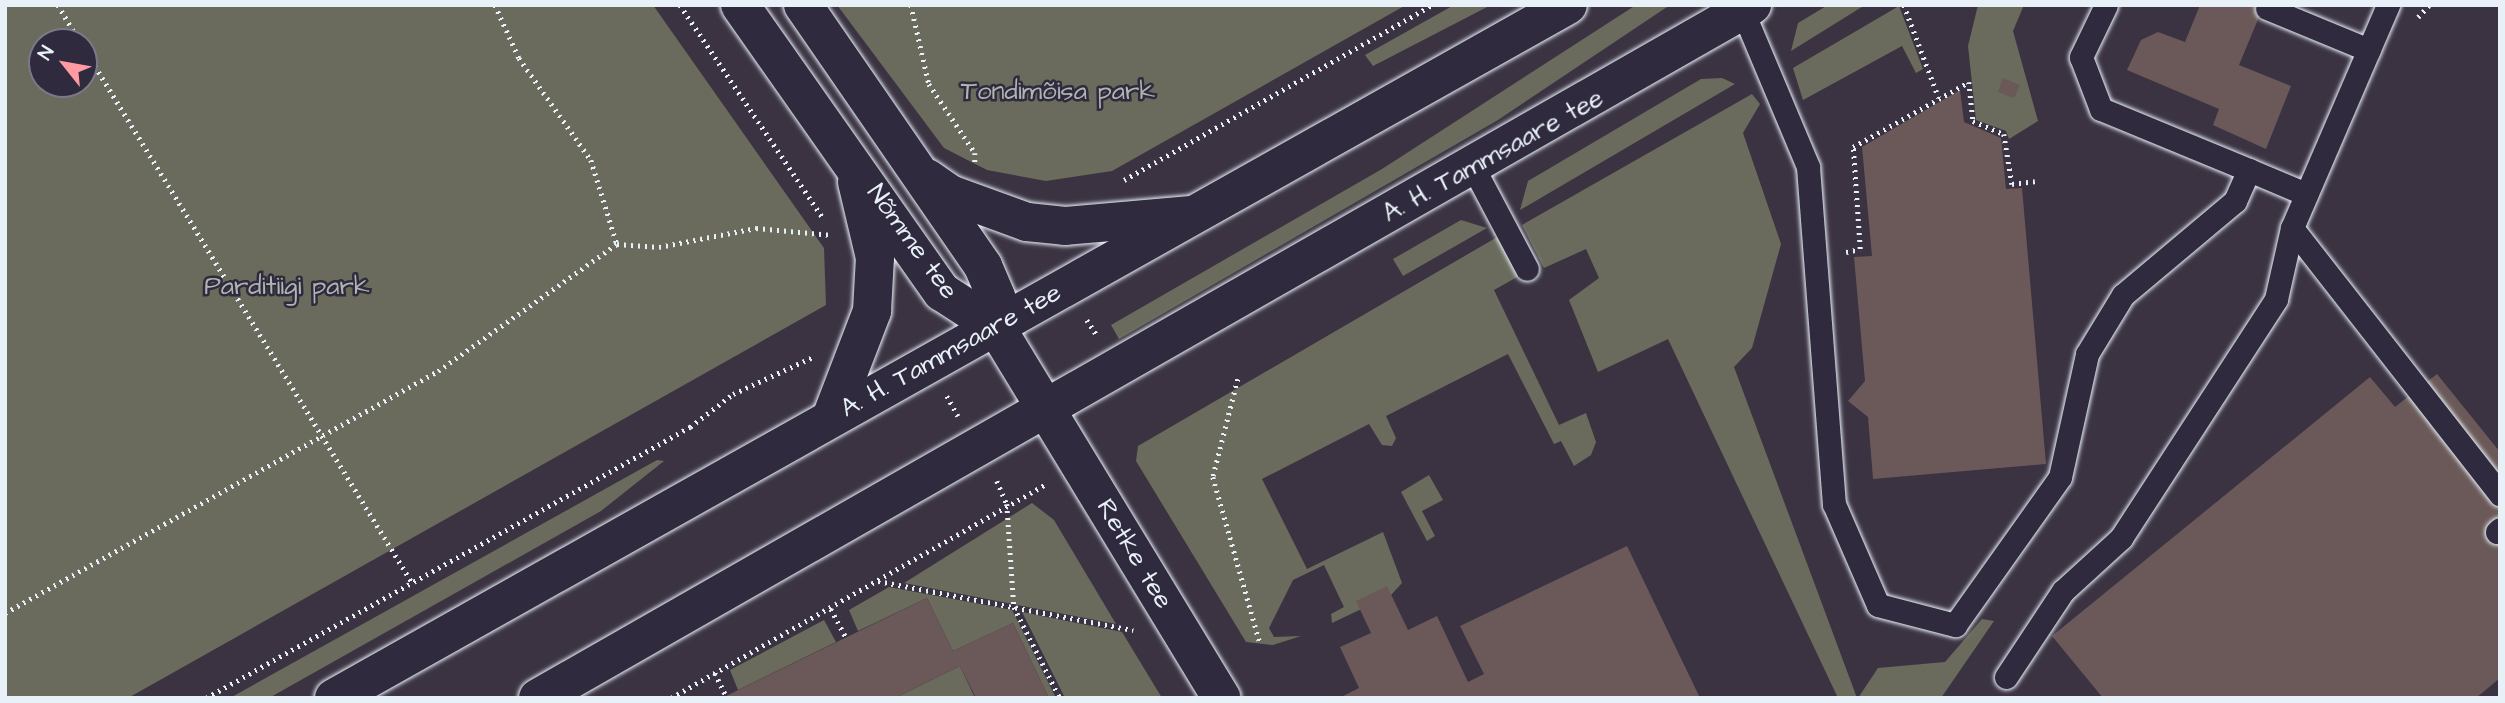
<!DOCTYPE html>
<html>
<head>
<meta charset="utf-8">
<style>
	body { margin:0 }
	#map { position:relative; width:2505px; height:703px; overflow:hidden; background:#3b3342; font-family:"Architects Daughter",sans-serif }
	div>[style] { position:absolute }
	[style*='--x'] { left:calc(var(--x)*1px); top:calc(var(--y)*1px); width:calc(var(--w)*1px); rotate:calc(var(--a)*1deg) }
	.green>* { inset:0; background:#6a6b5c }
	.building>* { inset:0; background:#6a5958 }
	.path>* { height:4.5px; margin-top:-2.25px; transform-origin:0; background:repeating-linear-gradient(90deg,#e8f1f8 0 2px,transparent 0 7px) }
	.roads { filter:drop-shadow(0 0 2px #e8f1f8) drop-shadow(0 0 2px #e8f1f8) }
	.service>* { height:23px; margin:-11.5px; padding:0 11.5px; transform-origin:11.5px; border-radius:11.5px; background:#2f2a3d }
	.tertiary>* { height:38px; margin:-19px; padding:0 19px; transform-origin:19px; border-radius:19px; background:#2f2a3d }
	.primary>* { height:38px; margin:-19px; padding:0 19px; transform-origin:19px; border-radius:19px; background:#2f2a3d }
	span { translate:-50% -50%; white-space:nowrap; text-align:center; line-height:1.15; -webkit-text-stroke:5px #2f2a3d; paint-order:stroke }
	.park-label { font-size:26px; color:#afb5b2 }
	.street-label { font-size:26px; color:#e8f1f8 }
	.frame { position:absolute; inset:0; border:7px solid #e8f1f8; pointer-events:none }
	.north { position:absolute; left:28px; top:28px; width:70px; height:70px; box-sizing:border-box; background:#2f2a3d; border:2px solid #797a88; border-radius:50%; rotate:301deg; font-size:19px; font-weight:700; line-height:28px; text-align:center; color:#e8f1f8 }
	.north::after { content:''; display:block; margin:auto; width:24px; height:32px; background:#ff9aa2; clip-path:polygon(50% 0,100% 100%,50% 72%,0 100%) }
</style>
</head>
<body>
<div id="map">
	<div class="green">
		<div style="clip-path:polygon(evenodd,5px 5px,653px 5px,824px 248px,826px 305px,128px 698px,5px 698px,5px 5px,42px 42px,84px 42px,84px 84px,42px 84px,42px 42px)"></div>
		<div style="clip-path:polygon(837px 5px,1406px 5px,1112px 171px,1046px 181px,987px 170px,944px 148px)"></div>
		<div style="clip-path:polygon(1454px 5px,1491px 5px,1373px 66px,1365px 55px)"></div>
		<div style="clip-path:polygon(1636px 5px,1670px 5px,1498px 120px,1119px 339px,1111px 325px,1382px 169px)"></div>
		<div style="clip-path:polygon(1828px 5px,1865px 5px,1791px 51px,1798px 23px)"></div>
		<div style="clip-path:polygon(1978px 5px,2024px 5px,2013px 31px,2038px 121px,2009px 139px,2006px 131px,1976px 120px,1968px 46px)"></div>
		<div style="clip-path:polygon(1899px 6px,1923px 69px,1916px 73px,1902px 46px,1803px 100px,1793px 68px)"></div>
		<div style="clip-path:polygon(1722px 78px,1735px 84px,1520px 210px,1528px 181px,1701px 79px)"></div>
		<div style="clip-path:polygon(1752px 94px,1760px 104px,1743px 133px,1781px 244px,1752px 348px,1734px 367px,1857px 698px,1838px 698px,1668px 339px,1598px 372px,1569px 300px,1599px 278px,1586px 249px,1544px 268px,1522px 225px)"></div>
		<div style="clip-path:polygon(1461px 220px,1487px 228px,1403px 276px,1393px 259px)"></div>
		<div style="clip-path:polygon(1499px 236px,1519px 276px,1494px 290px,1559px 425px,1586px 413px,1596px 442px,1591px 455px,1574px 466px,1561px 441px,1554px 444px,1508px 354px,1386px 416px,1396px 438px,1392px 446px,1382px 445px,1369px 424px,1262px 479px,1307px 569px,1383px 532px,1402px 583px,1391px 595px,1332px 623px,1331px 614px,1344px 607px,1324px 565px,1293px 580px,1269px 628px,1274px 637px,1301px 636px,1273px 645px,1246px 642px,1136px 461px,1138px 446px)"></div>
		<div style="clip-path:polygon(657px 460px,664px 461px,601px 511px,269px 698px,230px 698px)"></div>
		<div style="clip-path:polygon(1429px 475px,1443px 500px,1422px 511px,1435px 536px,1427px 541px,1401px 492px)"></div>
		<div style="clip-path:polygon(1032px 503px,1054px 520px,1116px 624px,904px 583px)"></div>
		<div style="clip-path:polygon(889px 587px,1012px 610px,1056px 698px,1049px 698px,1013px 623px,953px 651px,927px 598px,858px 631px,849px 610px)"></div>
		<div style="clip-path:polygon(1022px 612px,1122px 632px,1162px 698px,1065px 698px)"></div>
		<div style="clip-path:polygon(1982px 619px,1994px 621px,1941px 698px,1858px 698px,1878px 668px,1945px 662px)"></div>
		<div style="clip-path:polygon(824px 620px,836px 642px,738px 690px,730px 670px)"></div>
		<div style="clip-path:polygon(960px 666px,975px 698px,895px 698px)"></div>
	</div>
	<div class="building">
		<div style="clip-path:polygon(2200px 5px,2264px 5px,2239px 65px,2291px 86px,2266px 149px,2213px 125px,2219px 109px,2127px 70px,2141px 40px,2158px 32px,2185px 42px)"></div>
		<div style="clip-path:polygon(2003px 78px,2020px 85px,2014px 98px,1998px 92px)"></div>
		<div style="clip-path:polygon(1960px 90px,1964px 122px,2001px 138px,2006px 189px,2022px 188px,2046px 464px,1873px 479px,1868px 417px,1848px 401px,1865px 381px,1854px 257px,1872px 256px,1862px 147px)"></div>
		<div style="clip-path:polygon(2437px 374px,2500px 452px,2500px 678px,2476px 698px,2103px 698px,2052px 636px,2370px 377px,2395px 407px)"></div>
		<div style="clip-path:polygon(1627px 546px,1700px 698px,1339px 698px,1359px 688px,1340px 647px,1371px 633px,1356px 601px,1387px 586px,1408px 630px,1437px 616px,1468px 682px,1484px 674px,1460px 626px)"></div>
		<div style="clip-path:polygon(927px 598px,953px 651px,1013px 623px,1049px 698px,976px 698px,960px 666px,895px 698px,722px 698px)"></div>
	</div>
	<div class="path">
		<div style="--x:58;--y:5;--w:43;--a:59.3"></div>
		<div style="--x:495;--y:5;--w:58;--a:65.6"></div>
		<div style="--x:519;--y:58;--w:125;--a:54.8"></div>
		<div style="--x:591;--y:160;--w:88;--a:72.8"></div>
		<div style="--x:680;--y:5;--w:258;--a:56.1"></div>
		<div style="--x:911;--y:5;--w:81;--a:77.2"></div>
		<div style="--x:929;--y:84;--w:83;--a:56.3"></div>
		<div style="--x:975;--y:153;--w:11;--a:90"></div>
		<div style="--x:1904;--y:5;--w:99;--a:69.4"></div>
		<div style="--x:2418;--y:17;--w:16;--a:-47"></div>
		<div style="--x:84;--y:48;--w:629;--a:58.46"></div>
		<div style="--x:1124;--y:180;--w:354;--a:-29.6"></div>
		<div style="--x:1846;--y:252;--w:14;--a:-12"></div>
		<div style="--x:1860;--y:249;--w:102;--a:-93.9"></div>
		<div style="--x:1853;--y:147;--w:133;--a:-29.3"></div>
		<div style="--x:1969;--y:82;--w:39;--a:84"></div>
		<div style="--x:1973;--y:121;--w:34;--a:23"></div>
		<div style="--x:2004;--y:134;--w:51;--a:80.9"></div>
		<div style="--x:2012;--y:184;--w:23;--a:-7"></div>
		<div style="--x:1087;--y:320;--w:20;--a:57"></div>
		<div style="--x:1238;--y:379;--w:101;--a:104.3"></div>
		<div style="--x:1213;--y:477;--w:173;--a:74.2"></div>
		<div style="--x:947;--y:396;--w:23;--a:61"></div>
		<div style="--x:997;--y:481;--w:25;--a:67"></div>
		<div style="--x:1007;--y:504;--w:103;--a:86.1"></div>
		<div style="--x:1014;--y:607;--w:102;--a:63.2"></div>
		<div style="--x:878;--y:581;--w:260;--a:10.9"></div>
		<div style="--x:831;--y:609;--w:32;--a:62"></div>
		<div style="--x:5;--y:613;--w:496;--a:-29.2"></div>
		<div style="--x:438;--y:371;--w:219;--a:-35.4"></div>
		<div style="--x:617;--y:244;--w:42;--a:4.1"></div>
		<div style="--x:659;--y:247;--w:99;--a:-11.1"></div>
		<div style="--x:756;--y:228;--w:76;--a:5.3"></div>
		<div style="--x:715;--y:673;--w:25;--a:64"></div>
		<div style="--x:206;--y:698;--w:555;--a:-29.25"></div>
		<div style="--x:690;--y:427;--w:54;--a:-37.5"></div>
		<div style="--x:733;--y:394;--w:88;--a:-24.8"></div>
		<div style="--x:671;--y:698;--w:432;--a:-29.7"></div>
	</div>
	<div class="roads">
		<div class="service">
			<div style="--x:2106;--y:5;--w:58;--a:115.7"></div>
			<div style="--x:2081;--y:57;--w:56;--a:69"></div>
			<div style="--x:2101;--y:109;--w:160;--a:22.4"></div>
			<div style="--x:2267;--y:8;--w:110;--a:22.4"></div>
			<div style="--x:1743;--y:12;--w:168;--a:67.2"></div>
			<div style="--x:1808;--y:167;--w:338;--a:85.6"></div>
			<div style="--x:1834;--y:504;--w:110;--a:66.5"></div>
			<div style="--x:1878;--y:605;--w:80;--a:14.6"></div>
			<div style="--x:1955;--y:625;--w:181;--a:-54.6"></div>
			<div style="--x:2060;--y:477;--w:126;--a:-77.6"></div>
			<div style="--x:2087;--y:354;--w:69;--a:-58.6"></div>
			<div style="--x:2123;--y:295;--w:146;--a:-40"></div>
			<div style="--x:2235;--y:201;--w:34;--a:-66"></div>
			<div style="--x:2249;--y:170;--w:62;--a:22.8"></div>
			<div style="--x:1473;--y:167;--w:115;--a:62.1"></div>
			<div style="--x:2292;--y:228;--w:338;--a:52"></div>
			<div style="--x:2497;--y:532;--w:4;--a:-45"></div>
			<div style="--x:2006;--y:677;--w:103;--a:-56.5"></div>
			<div style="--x:2063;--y:591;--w:79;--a:-42.4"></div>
			<div style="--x:2121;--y:538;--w:285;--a:-57"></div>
			<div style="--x:2276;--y:299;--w:73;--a:-77.3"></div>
			<div style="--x:2292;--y:228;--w:243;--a:-66.7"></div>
		</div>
		<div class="tertiary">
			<div style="--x:740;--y:5;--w:351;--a:54.9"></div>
			<div style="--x:942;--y:292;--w:64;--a:32.9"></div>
			<div style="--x:803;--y:5;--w:317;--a:55.4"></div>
			<div style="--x:983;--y:266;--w:34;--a:67"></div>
			<div style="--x:996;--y:297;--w:30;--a:90"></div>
			<div style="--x:927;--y:178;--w:28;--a:35"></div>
			<div style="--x:950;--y:194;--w:82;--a:20"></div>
			<div style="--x:1027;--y:222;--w:38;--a:6"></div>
			<div style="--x:1065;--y:226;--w:125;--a:-5"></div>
			<div style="--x:996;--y:327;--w:434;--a:58.7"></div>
			<div style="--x:831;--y:418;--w:115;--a:-69"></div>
			<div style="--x:872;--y:311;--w:53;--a:-86.8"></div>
			<div style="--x:875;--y:258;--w:78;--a:-103.3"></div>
		</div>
		<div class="primary">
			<div style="--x:334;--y:698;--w:1415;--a:-29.32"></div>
			<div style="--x:538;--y:698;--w:1398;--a:-29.72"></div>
		</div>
	</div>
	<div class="park-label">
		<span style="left:1058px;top:92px">Tondimõisa park</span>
		<span style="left:287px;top:287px">Parditiigi park</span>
	</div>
	<div class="street-label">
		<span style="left:1493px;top:156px;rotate:-29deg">A. H. Tammsaare tee</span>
		<span style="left:912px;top:242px;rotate:54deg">Nõmme tee</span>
		<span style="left:951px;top:351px;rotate:-29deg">A. H. Tammsaare tee</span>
		<span style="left:1134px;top:554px;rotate:59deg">Retke tee</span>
	</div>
	<div class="frame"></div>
	<div class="north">N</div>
</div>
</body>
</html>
